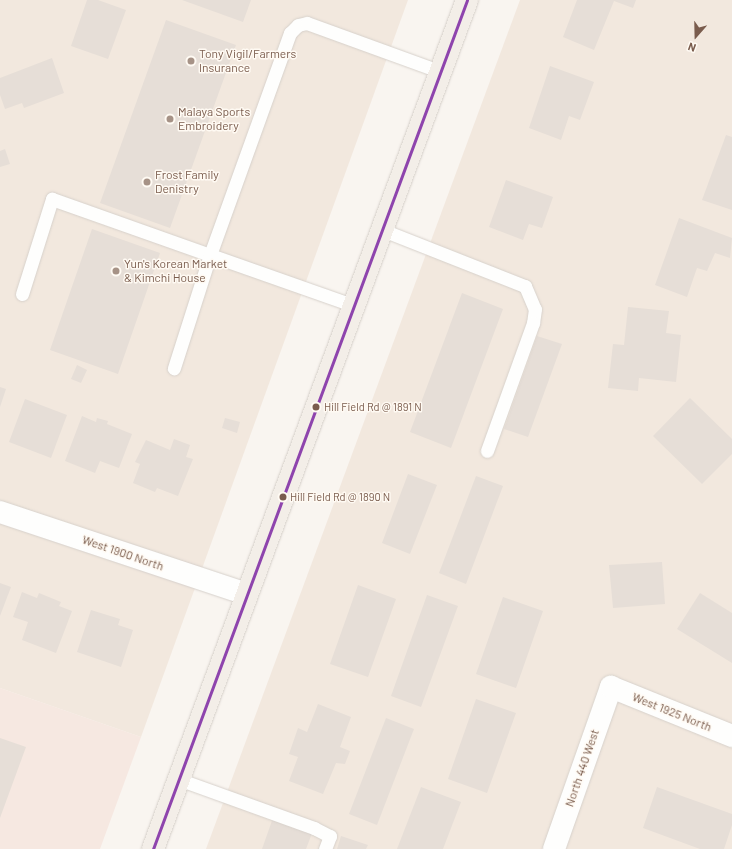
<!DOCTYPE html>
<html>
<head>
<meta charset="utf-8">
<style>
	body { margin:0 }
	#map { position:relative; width:732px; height:849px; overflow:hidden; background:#f9f5f0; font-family:Barlow,sans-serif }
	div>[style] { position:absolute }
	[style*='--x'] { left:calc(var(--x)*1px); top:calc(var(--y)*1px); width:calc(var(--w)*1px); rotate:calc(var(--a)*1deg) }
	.residential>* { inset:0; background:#f2e8de }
	.commercial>* { inset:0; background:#f6e8e1 }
	.building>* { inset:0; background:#e6ded7 }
	.roads { filter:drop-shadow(0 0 1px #d7d1cb) drop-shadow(0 0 1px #d7d1cb) }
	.lane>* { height:13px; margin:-6.5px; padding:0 6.5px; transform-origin:6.5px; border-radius:6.5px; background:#fefefd }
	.street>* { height:22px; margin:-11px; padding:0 11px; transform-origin:11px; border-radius:11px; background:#fefefd }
	.primary>* { height:22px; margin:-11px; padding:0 11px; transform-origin:11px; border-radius:11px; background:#f3eee8 }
	.bus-1>* { height:3px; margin:-1.5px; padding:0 1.5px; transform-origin:1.5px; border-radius:1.5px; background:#8e44ad }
	.dots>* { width:11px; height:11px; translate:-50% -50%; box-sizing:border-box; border:2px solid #fffaf3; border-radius:50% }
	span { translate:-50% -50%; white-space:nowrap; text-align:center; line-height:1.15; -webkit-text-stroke:3px #fffaf3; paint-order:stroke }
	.bus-label { font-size:11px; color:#7a5c4d }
	.left { translate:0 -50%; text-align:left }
	.poi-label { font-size:12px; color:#7a5c4d }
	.street-label { font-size:12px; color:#7a5c4d }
	.north { position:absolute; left:676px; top:16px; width:40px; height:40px; -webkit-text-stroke:3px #fffaf3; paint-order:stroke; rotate:200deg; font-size:11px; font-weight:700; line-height:16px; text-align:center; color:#7a5c4d }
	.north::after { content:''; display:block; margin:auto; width:14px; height:18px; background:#7a5c4d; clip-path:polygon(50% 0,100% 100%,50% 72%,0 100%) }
</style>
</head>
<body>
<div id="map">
	<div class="residential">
		<div style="clip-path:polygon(0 0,408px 0,141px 737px,0 688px)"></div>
		<div style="clip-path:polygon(520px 0,732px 0,732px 849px,206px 849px)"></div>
	</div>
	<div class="commercial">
		<div style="clip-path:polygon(0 688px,141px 737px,100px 849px,0 849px)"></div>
	</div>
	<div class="building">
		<div style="clip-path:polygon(87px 0,98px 0,126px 10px,108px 59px,71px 46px)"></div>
		<div style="clip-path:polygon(182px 0,251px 0,243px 22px)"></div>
		<div style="clip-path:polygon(577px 0,636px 0,633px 8px,614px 1px,594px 50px,563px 37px)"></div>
		<div style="clip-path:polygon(166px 20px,236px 45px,170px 228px,100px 203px)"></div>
		<div style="clip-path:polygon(52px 58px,64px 93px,24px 108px,22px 103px,5px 109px,0 95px,0 78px)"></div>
		<div style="clip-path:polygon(550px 66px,594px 82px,580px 120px,569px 116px,561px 140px,529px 128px)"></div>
		<div style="clip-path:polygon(726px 135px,732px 137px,732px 210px,702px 200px)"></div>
		<div style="clip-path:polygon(5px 149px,10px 164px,0 167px,0 151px)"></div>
		<div style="clip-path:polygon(506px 180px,553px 197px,542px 228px,529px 224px,523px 240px,489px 227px)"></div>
		<div style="clip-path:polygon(679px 218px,732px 238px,730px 258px,715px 253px,707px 271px,697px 268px,687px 297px,655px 285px)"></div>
		<div style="clip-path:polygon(92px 229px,160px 253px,118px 374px,50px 350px)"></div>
		<div style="clip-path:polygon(462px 293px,503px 309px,451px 448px,410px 432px)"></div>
		<div style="clip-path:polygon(628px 307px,669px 311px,666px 333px,681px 335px,676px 382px,639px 378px,638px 391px,608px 388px,613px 344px,624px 345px)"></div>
		<div style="clip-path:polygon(537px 336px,562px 344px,528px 437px,504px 429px)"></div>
		<div style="clip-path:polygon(77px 365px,87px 370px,81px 383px,71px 379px)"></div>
		<div style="clip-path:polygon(0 387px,6px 389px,0 407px)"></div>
		<div style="clip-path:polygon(690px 398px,732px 439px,732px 454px,702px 484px,653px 436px)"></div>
		<div style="clip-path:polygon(25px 399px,67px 415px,51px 458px,9px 442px)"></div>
		<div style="clip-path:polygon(82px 416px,96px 422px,97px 418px,108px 421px,107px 424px,132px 434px,119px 468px,100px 461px,95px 473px,65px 461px)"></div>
		<div style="clip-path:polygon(225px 418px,240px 422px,237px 433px,222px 428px)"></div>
		<div style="clip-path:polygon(174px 439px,190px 445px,186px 457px,193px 459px,178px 496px,157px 488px,155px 492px,133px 483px,140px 464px,135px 462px,146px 440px,170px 450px)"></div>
		<div style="clip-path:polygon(408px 474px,437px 485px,410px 554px,382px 543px)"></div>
		<div style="clip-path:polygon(476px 476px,503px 486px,466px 584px,439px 573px)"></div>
		<div style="clip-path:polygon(662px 562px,665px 604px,613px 608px,609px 565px)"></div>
		<div style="clip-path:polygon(0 583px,11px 587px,0 616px)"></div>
		<div style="clip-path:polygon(358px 585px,396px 599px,368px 677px,330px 664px)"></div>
		<div style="clip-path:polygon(22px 592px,37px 598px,39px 593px,61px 602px,59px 606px,72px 611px,56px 653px,22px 640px,28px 622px,13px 617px)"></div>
		<div style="clip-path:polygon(700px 593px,732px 613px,732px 663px,677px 629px)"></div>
		<div style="clip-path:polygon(427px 595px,458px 606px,421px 707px,391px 696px)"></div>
		<div style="clip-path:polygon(503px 597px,543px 611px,516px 688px,476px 674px)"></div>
		<div style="clip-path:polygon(91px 610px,120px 619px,118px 625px,133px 630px,121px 667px,77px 652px)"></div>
		<div style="clip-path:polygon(476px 699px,516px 713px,487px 793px,448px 779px)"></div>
		<div style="clip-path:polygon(318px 704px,351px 717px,340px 747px,350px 751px,345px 764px,336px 763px,323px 794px,289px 781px,298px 757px,289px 754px,298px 728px,307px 732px)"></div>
		<div style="clip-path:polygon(386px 718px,414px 729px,377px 825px,349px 814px)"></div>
		<div style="clip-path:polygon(0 738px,26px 747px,0 818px)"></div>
		<div style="clip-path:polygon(421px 787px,461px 802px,443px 849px,397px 849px)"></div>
		<div style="clip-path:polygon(657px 787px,732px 814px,732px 825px,724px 849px,700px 849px,643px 828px)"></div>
		<div style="clip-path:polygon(274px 815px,314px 828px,306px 849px,262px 849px)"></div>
		<div style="clip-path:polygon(341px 836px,368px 845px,366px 849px,337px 849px)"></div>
	</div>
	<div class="roads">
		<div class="lane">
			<div style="--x:380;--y:229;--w:156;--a:21.5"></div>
			<div style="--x:525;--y:286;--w:25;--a:67"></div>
			<div style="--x:535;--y:309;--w:14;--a:98"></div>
			<div style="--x:533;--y:323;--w:136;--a:109.8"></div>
			<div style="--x:22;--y:294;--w:100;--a:-72.5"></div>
			<div style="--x:52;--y:199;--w:168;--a:19.5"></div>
			<div style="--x:210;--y:255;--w:119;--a:107.7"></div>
			<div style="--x:355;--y:306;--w:154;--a:-160.6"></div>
			<div style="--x:210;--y:255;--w:236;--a:-70.2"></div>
			<div style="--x:290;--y:33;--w:11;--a:-45"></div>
			<div style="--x:298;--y:25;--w:9;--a:-13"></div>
			<div style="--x:307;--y:23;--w:140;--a:20"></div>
			<div style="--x:178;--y:779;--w:145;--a:19.8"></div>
			<div style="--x:314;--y:828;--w:18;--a:27"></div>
			<div style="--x:330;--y:836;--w:14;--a:111"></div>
		</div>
		<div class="street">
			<div style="--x:0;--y:512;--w:260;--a:18.4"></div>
			<div style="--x:554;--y:849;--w:172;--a:-70.6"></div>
			<div style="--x:611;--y:687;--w:131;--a:22"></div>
		</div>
		<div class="primary">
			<div style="--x:153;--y:849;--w:905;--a:-69.7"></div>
		</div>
	</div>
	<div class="bus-1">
		<div style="--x:153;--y:849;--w:905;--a:-69.7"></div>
	</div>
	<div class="dots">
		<div style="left:191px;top:61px;background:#a69286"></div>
		<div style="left:170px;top:119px;background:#a69286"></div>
		<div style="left:147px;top:182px;background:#a69286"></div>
		<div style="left:116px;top:271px;background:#a69286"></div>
		<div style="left:316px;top:407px;background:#7a5c4d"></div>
		<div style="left:283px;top:497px;background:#7a5c4d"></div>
	</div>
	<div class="bus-label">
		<span class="left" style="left:324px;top:407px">Hill Field Rd @ 1891 N</span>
		<span class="left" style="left:290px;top:497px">Hill Field Rd @ 1890 N</span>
	</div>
	<div class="poi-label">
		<span class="left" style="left:199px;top:61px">Tony Vigil/Farmers<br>Insurance</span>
		<span class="left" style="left:178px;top:119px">Malaya Sports<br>Embroidery</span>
		<span class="left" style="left:155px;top:182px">Frost Family<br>Denistry</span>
		<span class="left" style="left:124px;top:271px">Yun's Korean Market<br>&amp; Kimchi House</span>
	</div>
	<div class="street-label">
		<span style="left:123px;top:553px;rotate:19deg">West 1900 North</span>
		<span style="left:672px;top:712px;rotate:22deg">West 1925 North</span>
		<span style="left:582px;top:768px;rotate:-71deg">North 440 West</span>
	</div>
	<div class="north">N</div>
</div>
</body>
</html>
